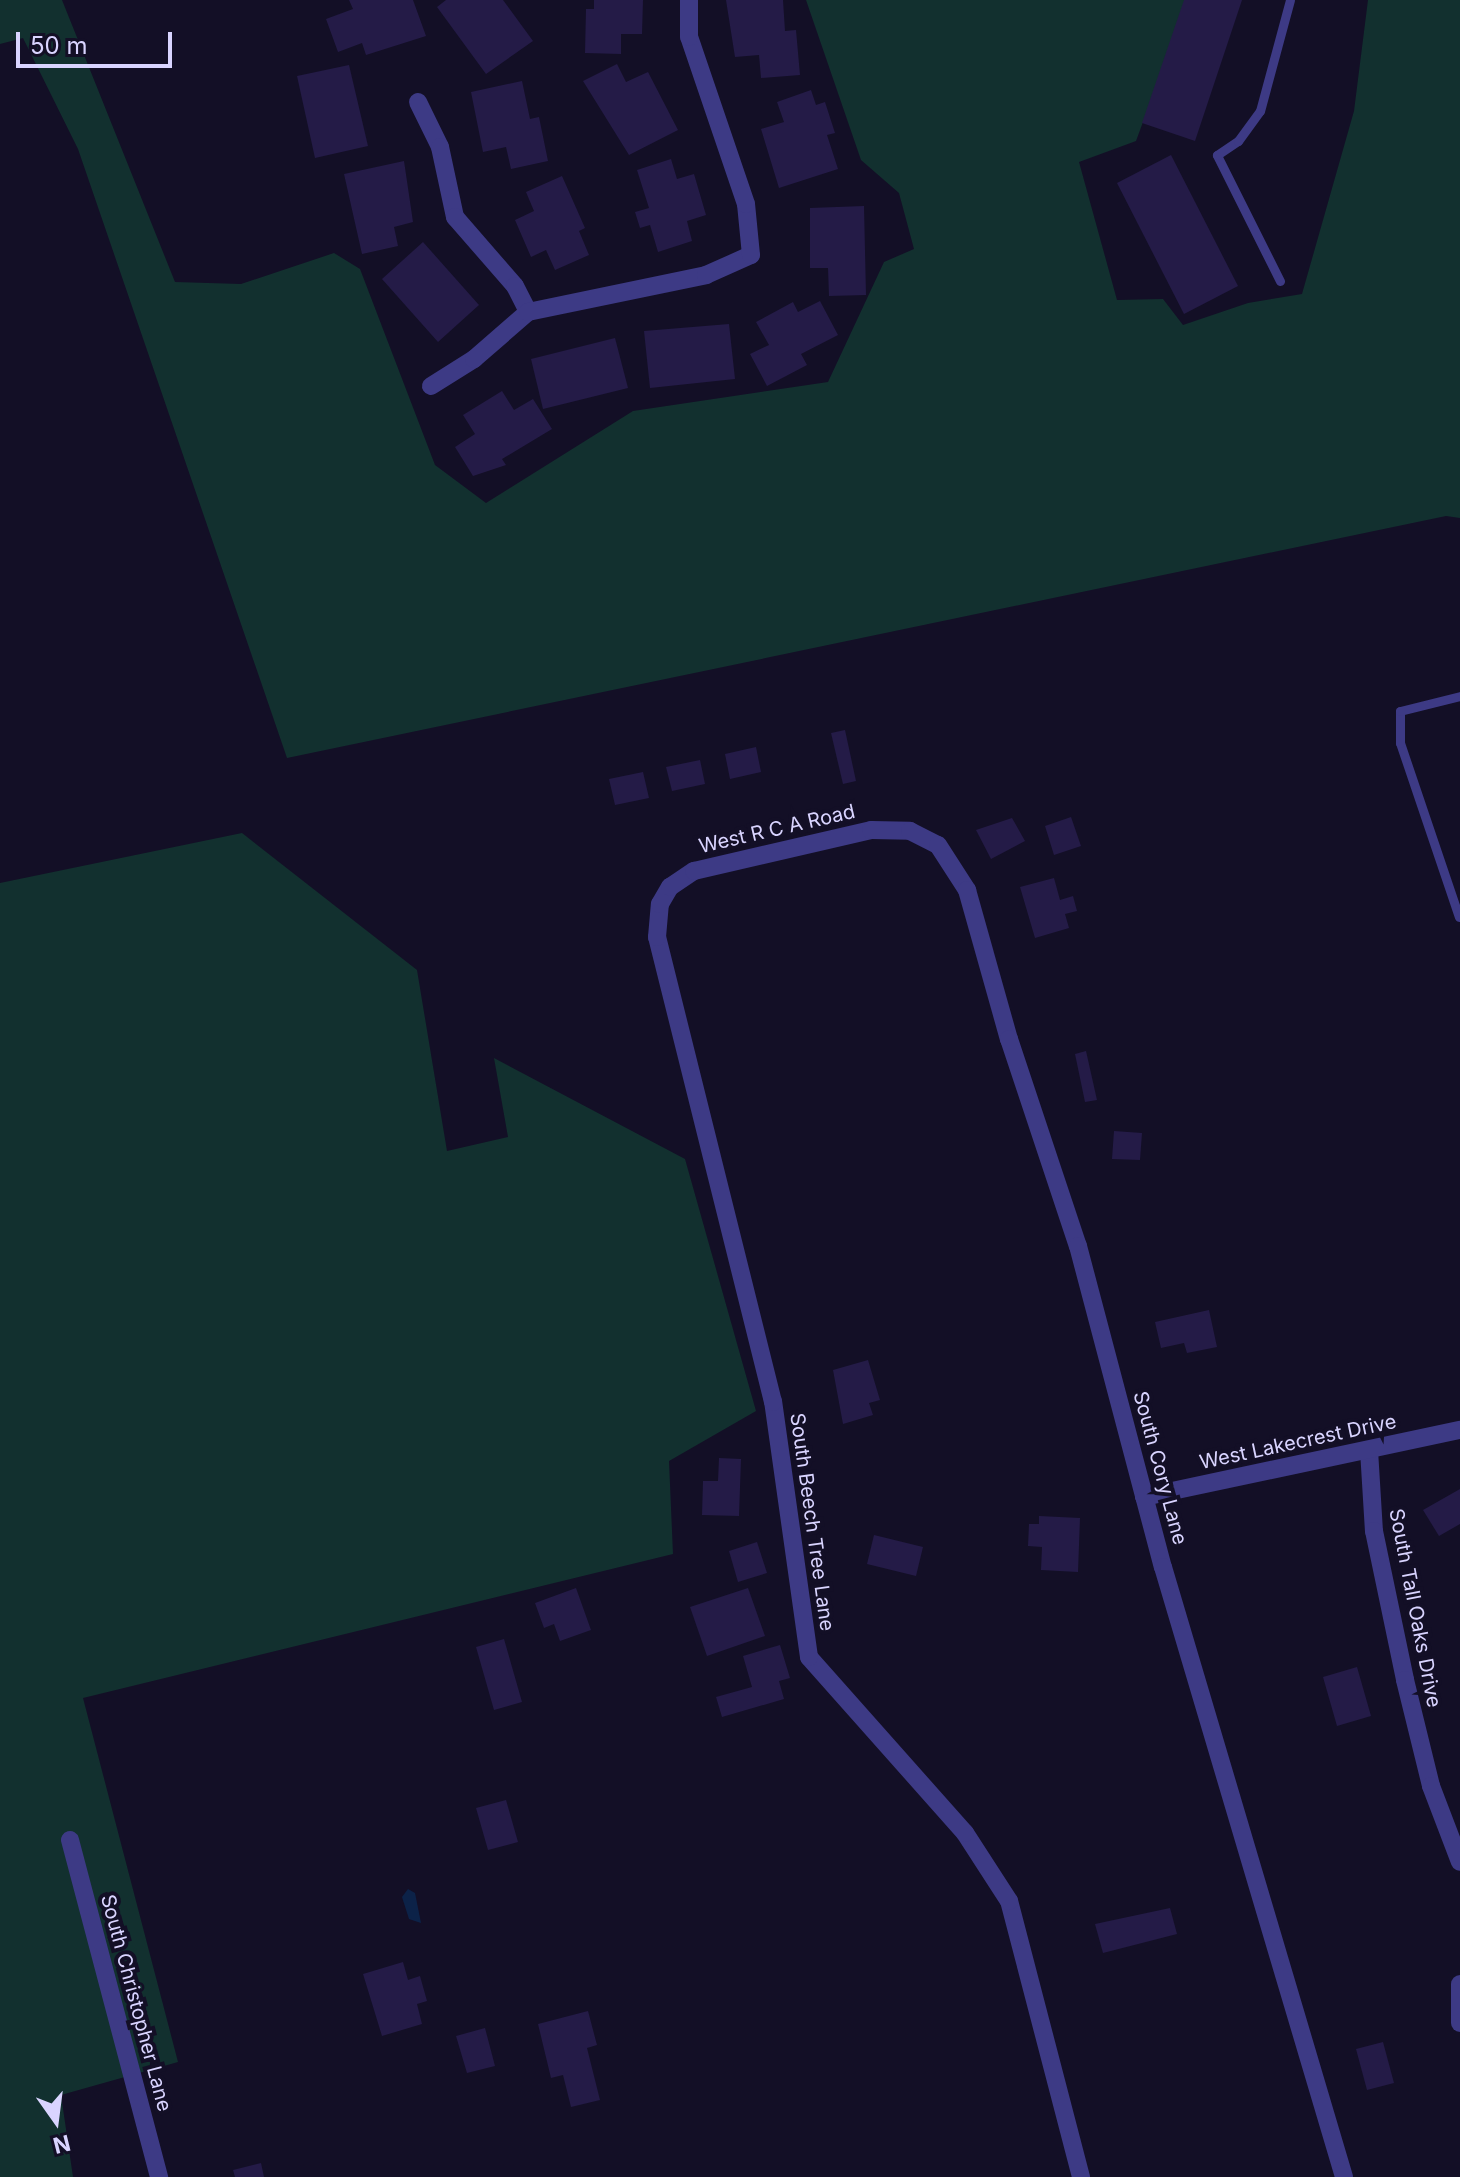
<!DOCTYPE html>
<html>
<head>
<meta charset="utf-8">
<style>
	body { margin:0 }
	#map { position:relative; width:1460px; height:2177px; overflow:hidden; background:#130f26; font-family:Inter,sans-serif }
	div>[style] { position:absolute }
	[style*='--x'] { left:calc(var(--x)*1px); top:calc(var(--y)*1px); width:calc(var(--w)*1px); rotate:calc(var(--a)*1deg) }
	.green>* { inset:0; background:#12302f }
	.water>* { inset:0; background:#0c2248 }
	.building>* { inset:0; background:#241b47 }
	.lane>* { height:9px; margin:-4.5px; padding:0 4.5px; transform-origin:4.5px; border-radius:4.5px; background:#3d3a85 }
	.street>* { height:18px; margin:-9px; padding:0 9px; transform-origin:9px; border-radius:9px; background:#3d3a85 }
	span { translate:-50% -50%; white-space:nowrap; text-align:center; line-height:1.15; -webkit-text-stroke:8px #130f26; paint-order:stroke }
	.street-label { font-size:20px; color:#d9d4ff }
	.north { position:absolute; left:16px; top:2081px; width:80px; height:80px; -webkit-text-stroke:6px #130f26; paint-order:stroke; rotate:166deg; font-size:22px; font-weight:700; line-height:32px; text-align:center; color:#d9d4ff }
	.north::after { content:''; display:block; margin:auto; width:28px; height:36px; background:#d9d4ff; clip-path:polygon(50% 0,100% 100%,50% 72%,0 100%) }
	.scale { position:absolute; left:16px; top:32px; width:156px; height:36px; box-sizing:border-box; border:4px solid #d9d4ff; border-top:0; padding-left:10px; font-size:24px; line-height:28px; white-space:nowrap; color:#d9d4ff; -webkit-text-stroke:6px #130f26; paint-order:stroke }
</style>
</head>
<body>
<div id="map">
	<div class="green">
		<div style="clip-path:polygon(0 0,62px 0,175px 282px,241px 284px,334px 253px,360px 269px,435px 465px,486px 503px,633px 411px,828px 382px,884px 262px,914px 249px,899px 193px,861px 160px,806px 0,1188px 0,1136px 141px,1079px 162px,1117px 300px,1163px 299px,1183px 325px,1248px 303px,1302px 294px,1354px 111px,1368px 0,1460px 0,1460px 518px,1446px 516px,287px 758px,78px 149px,23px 38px,0 44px)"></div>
		<div style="clip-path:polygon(242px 833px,417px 970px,447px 1151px,508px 1137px,494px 1058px,685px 1159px,756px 1411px,669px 1461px,673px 1554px,83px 1698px,178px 2062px,61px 2095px,73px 2177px,0 2177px,0 883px)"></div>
	</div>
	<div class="water">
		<div style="clip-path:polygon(408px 1889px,415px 1893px,421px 1923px,409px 1919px,402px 1897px)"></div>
	</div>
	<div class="building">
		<div style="clip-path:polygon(349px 0,413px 0,426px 36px,366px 55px,362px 43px,338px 52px,326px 19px,353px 9px)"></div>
		<div style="clip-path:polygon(446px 0,503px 0,533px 41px,486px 74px,437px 7px)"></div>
		<div style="clip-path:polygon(594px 0,643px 0,642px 34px,621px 34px,621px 54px,585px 53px,586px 9px,594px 9px)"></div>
		<div style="clip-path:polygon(726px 0,783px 0,785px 31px,796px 30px,800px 75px,761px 78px,759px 55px,735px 57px)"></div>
		<div style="clip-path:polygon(1184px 0,1242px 0,1195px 141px,1142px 123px)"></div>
		<div style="clip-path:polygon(617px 64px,626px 82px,648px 72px,678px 130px,629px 155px,583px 81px)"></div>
		<div style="clip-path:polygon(349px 65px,368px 146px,315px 158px,297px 76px)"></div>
		<div style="clip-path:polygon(522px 81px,530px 119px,539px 117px,548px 161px,511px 169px,506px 147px,483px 152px,471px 92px)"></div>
		<div style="clip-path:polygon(811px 90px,816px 105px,825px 102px,835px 133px,827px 135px,838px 169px,779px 188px,761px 129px,784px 122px,777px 102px)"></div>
		<div style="clip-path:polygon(1171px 155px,1238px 286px,1184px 314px,1117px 183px)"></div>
		<div style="clip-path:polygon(671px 159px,677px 179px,694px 174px,706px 215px,687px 221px,692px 241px,658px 252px,650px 225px,640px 228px,635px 212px,649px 208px,637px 170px)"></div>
		<div style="clip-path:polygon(404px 161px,413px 222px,394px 227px,398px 246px,362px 254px,344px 174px)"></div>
		<div style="clip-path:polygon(562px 176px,585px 228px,579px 231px,589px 255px,555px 270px,546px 250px,531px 257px,515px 220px,534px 211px,526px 192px)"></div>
		<div style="clip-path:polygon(864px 206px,866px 295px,829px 296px,828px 268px,810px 268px,810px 208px)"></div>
		<div style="clip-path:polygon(423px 242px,479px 305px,438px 342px,382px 279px)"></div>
		<div style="clip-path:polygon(820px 301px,838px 335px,801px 354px,807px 365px,767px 386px,750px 354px,769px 345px,756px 322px,793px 302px,798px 312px)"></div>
		<div style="clip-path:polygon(729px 324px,735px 379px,650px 388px,644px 331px)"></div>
		<div style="clip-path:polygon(615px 338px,628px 388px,543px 409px,531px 359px)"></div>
		<div style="clip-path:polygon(502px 391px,514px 410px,533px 399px,552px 429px,502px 459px,506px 465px,473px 476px,455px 447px,475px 434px,463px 415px)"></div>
		<div style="clip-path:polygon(845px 730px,856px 781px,843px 784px,831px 733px)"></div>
		<div style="clip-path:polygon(756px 747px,761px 772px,730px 779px,725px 754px)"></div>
		<div style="clip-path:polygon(700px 760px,705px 784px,672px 791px,666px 767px)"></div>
		<div style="clip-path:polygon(643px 772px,649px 798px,615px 805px,609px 779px)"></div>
		<div style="clip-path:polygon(1071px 817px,1081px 846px,1054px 855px,1045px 826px)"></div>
		<div style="clip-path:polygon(1012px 818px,1025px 841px,991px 859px,976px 830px)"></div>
		<div style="clip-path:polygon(1054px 878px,1060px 900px,1073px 896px,1077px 911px,1065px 914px,1069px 928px,1035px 938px,1020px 887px)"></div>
		<div style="clip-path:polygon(1086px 1051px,1097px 1100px,1085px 1102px,1075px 1054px)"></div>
		<div style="clip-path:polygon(1114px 1131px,1142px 1133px,1140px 1160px,1112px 1159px)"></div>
		<div style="clip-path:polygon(1209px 1310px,1217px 1347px,1187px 1353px,1184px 1343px,1161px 1348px,1155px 1322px)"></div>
		<div style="clip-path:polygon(868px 1360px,880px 1400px,869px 1403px,873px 1415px,843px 1424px,833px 1370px)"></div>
		<div style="clip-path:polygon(719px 1458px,741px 1459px,739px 1516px,702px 1515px,703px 1481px,718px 1481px)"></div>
		<div style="clip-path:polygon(1460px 1489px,1460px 1524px,1439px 1536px,1423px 1510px)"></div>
		<div style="clip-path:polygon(1039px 1516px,1080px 1518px,1078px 1572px,1041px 1570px,1042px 1547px,1028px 1546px,1029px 1524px,1039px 1524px)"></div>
		<div style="clip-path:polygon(874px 1535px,923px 1547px,916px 1576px,867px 1564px)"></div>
		<div style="clip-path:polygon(757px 1542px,767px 1573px,738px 1582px,729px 1551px)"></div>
		<div style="clip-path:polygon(576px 1588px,591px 1630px,560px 1641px,554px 1624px,544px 1628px,535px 1603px)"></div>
		<div style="clip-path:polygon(748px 1588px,765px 1636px,707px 1656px,690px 1607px)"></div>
		<div style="clip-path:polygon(504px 1639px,522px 1702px,494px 1710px,476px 1647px)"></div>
		<div style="clip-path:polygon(780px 1645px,790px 1678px,779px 1681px,784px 1699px,722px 1717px,716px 1697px,752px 1687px,743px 1656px)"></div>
		<div style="clip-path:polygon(1357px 1667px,1371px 1716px,1337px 1726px,1323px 1677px)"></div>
		<div style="clip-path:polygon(506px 1800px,518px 1842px,488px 1850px,476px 1808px)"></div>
		<div style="clip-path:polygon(1170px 1908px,1177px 1934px,1103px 1953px,1095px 1924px)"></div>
		<div style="clip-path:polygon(403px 1962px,408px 1980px,420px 1976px,427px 2001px,417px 2004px,422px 2024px,382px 2036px,363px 1974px)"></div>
		<div style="clip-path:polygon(588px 2011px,597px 2045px,587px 2048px,600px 2100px,571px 2107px,563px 2075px,551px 2078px,538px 2024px)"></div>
		<div style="clip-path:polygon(485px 2028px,495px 2066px,467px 2073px,456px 2036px)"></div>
		<div style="clip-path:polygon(1383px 2042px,1394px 2083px,1367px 2090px,1356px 2049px)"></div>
		<div style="clip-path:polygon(261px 2163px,264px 2177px,235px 2177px,233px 2170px)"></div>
	</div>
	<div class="lane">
		<div style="--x:1280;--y:281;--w:141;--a:-116.6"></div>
		<div style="--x:1217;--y:155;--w:25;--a:-34"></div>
		<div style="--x:1238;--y:141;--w:37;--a:-54"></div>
		<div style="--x:1260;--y:111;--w:115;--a:-74.9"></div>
		<div style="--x:1459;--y:917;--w:184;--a:-108.7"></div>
		<div style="--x:1400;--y:743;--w:32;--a:-90"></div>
		<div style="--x:1400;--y:711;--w:62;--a:-14"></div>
	</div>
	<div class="street">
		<div style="--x:418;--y:102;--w:50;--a:63.9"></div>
		<div style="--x:440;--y:147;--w:72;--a:77.9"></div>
		<div style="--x:455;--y:217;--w:91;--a:49"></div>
		<div style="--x:515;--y:286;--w:29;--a:63"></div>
		<div style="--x:431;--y:386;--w:51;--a:-32.1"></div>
		<div style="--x:474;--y:359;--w:72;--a:-41"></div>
		<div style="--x:528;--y:312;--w:182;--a:-11.7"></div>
		<div style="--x:706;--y:275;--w:49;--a:-24"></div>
		<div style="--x:751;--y:255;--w:51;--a:-95.6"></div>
		<div style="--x:746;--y:204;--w:176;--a:-108.8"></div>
		<div style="--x:689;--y:37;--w:37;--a:-90"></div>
		<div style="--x:1369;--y:1450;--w:81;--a:86.5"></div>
		<div style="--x:1374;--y:1531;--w:152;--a:78.2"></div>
		<div style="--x:1405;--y:1680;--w:109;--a:76.2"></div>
		<div style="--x:1431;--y:1786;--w:81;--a:69.1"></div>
		<div style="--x:1144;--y:1497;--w:323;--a:-12"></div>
		<div style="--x:70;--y:1840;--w:349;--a:75.2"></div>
		<div style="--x:1460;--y:1984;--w:39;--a:90"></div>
		<div style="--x:1081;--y:2177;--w:285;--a:-104.6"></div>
		<div style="--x:1009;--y:1901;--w:81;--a:-122.9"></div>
		<div style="--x:965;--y:1833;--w:235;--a:-131.6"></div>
		<div style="--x:809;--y:1657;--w:258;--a:-98"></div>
		<div style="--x:773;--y:1402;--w:479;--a:-104"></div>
		<div style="--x:657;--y:937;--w:33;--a:-85"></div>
		<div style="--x:660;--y:904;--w:20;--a:-60"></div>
		<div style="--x:670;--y:887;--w:29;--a:-34"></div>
		<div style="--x:694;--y:871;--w:182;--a:-13"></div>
		<div style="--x:871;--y:830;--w:39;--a:1"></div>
		<div style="--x:910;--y:831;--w:31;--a:27"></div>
		<div style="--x:938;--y:845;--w:54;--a:57.2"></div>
		<div style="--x:967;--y:890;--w:155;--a:74.3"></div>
		<div style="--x:1009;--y:1039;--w:218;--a:71.6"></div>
		<div style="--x:1078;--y:1246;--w:332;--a:75.2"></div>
		<div style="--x:1163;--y:1567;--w:636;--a:73.47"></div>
	</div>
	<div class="street-label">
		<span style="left:777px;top:829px;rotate:-13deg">West R C A Road</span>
		<span style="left:1298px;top:1442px;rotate:-12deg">West Lakecrest Drive</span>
		<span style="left:1160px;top:1468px;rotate:75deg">South Cory Lane</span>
		<span style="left:812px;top:1522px;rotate:82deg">South Beech Tree Lane</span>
		<span style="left:1415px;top:1608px;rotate:79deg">South Tall Oaks Drive</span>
		<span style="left:136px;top:2003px;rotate:75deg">South Christopher Lane</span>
	</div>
	<div class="north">N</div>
	<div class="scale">50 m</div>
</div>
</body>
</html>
